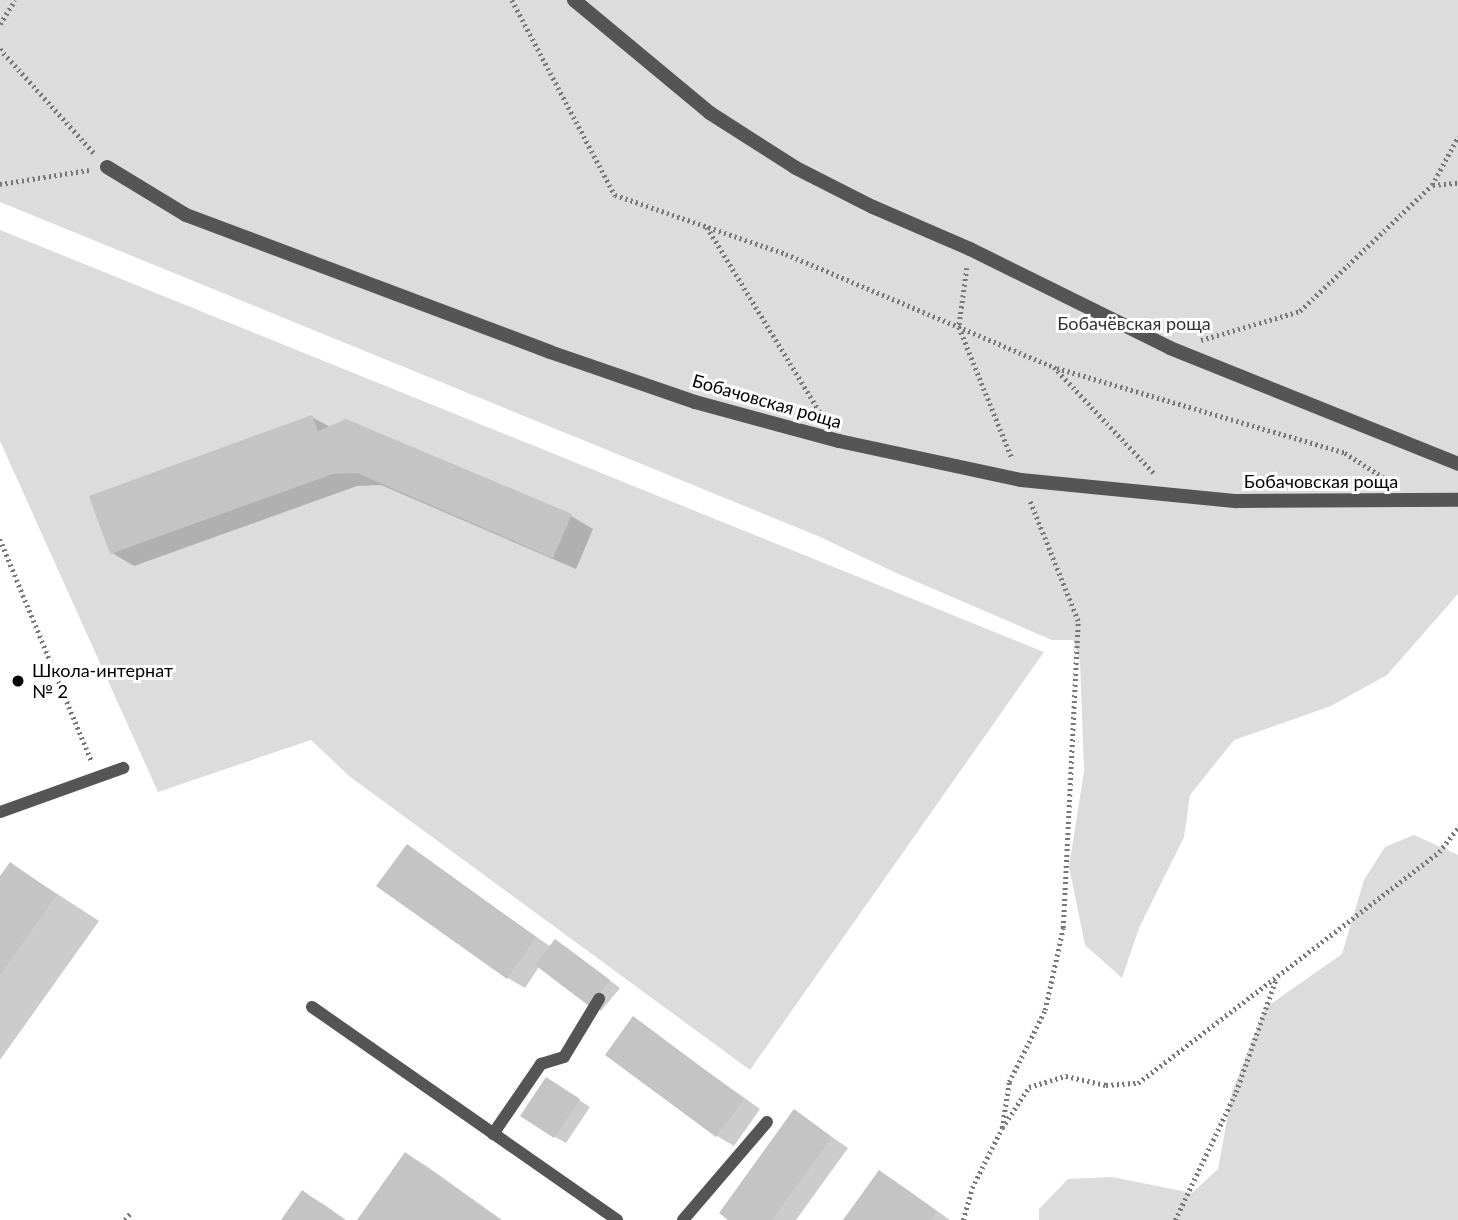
<!DOCTYPE html>
<html>
<head>
<meta charset="utf-8">
<style>
	body { margin:0 }
	#map { position:relative; width:1458px; height:1220px; overflow:hidden; background:#fff; font-family:Lato,sans-serif }
	div>[style] { position:absolute }
	[style*='--x'] { left:calc(var(--x)*1px); top:calc(var(--y)*1px); width:calc(var(--w)*1px); rotate:calc(var(--a)*1deg) }
	.green>* { inset:0; background:#dcdcdc }
	.shadow>* { inset:0; background:#0003 }
	.building>* { inset:0; background:#c4c4c4 }
	.path>* { height:4.5px; margin-top:-2.25px; transform-origin:0; background:repeating-linear-gradient(90deg,#777 0 2px,transparent 0 5.5px) }
	.lane>* { height:12px; margin:-6px; padding:0 6px; transform-origin:6px; border-radius:6px; background:#555 }
	.street>* { height:14px; margin:-7px; padding:0 7px; transform-origin:7px; border-radius:7px; background:#555 }
	.dots>* { width:19px; height:19px; translate:-50% -50%; box-sizing:border-box; border:4px solid #fff; border-radius:50% }
	span { translate:-50% -50%; white-space:nowrap; text-align:center; line-height:1.15; -webkit-text-stroke:6px #fff; paint-order:stroke }
	.park-label { font-size:18px; color:#333 }
	.street-label { font-size:18px; color:#000 }
	.poi-label { font-size:18px; color:#000 }
	.left { translate:0 -50%; text-align:left }
</style>
</head>
<body>
<div id="map">
	<div class="green">
		<div style="clip-path:polygon(0 0,1458px 0,1458px 594px,1387px 675px,1331px 706px,1234px 740px,1190px 795px,1184px 837px,1139px 928px,1122px 978px,1085px 945px,1069px 867px,1084px 771px,1080px 661px,1073px 640px,1052px 640px,894px 572px,818px 536px,0 202px)"></div>
		<div style="clip-path:polygon(0 230px,1044px 652px,750px 1070px,349px 776px,311px 740px,158px 792px,0 441px)"></div>
		<div style="clip-path:polygon(1414px 835px,1458px 855px,1458px 1220px,1039px 1220px,1039px 1209px,1068px 1179px,1112px 1177px,1192px 1193px,1218px 1169px,1232px 1092px,1265px 1008px,1342px 954px,1364px 880px,1385px 847px)"></div>
	</div>
	<div class="shadow">
		<div style="clip-path:polygon(312px 417px,330px 427px,571px 516px,593px 529px,576px 569px,381px 485px,357px 486px,134px 566px,112px 553px)"></div>
		<div style="clip-path:polygon(407px 846px,551px 947px,555px 941px,566px 947px,620px 988px,601px 1011px,539px 967px,525px 988px,508px 978px,379px 885px)"></div>
		<div style="clip-path:polygon(11px 864px,99px 921px,0 1060px,0 880px)"></div>
		<div style="clip-path:polygon(634px 1019px,760px 1109px,734px 1146px,717px 1136px)"></div>
		<div style="clip-path:polygon(557px 1086px,590px 1107px,566px 1143px,555px 1137px)"></div>
		<div style="clip-path:polygon(794px 1111px,848px 1148px,796px 1220px,731px 1220px)"></div>
		<div style="clip-path:polygon(406px 1154px,428px 1167px,502px 1220px,359px 1220px)"></div>
		<div style="clip-path:polygon(879px 1172px,896px 1182px,950px 1220px,845px 1220px)"></div>
		<div style="clip-path:polygon(303px 1192px,325px 1205px,346px 1220px,283px 1220px)"></div>
	</div>
	<div class="building">
		<div style="clip-path:polygon(312px 415px,318px 431px,346px 419px,572px 514px,553px 558px,357px 473px,333px 474px,110px 554px,89px 496px)"></div>
		<div style="clip-path:polygon(407px 844px,536px 937px,507px 979px,376px 886px)"></div>
		<div style="clip-path:polygon(10px 862px,57px 895px,0 975px,0 876px)"></div>
		<div style="clip-path:polygon(555px 939px,610px 980px,589px 1006px,535px 965px)"></div>
		<div style="clip-path:polygon(633px 1016px,744px 1099px,716px 1137px,605px 1055px)"></div>
		<div style="clip-path:polygon(546px 1077px,580px 1099px,554px 1138px,520px 1116px)"></div>
		<div style="clip-path:polygon(794px 1109px,832px 1137px,772px 1220px,728px 1220px,719px 1213px)"></div>
		<div style="clip-path:polygon(405px 1152px,500px 1220px,357px 1220px)"></div>
		<div style="clip-path:polygon(879px 1170px,937px 1211px,930px 1220px,843px 1220px)"></div>
		<div style="clip-path:polygon(302px 1190px,344px 1220px,281px 1220px)"></div>
	</div>
	<div class="path">
		<div style="--x:512;--y:0;--w:221;--a:62.2"></div>
		<div style="--x:615;--y:195;--w:181;--a:19"></div>
		<div style="--x:786;--y:254;--w:291;--a:22.9"></div>
		<div style="--x:1054;--y:367;--w:147;--a:46.7"></div>
		<div style="--x:0;--y:24;--w:28;--a:-58"></div>
		<div style="--x:0;--y:49;--w:140;--a:47.9"></div>
		<div style="--x:0;--y:184;--w:90;--a:-8.9"></div>
		<div style="--x:1433;--y:185;--w:25;--a:-5"></div>
		<div style="--x:707;--y:227;--w:223;--a:58.6"></div>
		<div style="--x:967;--y:268;--w:60;--a:97.7"></div>
		<div style="--x:959;--y:327;--w:141;--a:68"></div>
		<div style="--x:1201;--y:340;--w:103;--a:-16.3"></div>
		<div style="--x:1300;--y:311;--w:182;--a:-43.7"></div>
		<div style="--x:1432;--y:185;--w:55;--a:-61.6"></div>
		<div style="--x:1057;--y:368;--w:300;--a:16.4"></div>
		<div style="--x:1345;--y:453;--w:52;--a:32.5"></div>
		<div style="--x:0;--y:539;--w:241;--a:67.6"></div>
		<div style="--x:1002;--y:1128;--w:47;--a:-81.3"></div>
		<div style="--x:1009;--y:1082;--w:80;--a:-63.4"></div>
		<div style="--x:1045;--y:1010;--w:84;--a:-77.6"></div>
		<div style="--x:1063;--y:928;--w:307;--a:-87.2"></div>
		<div style="--x:1078;--y:621;--w:131;--a:-111.9"></div>
		<div style="--x:125;--y:1220;--w:10;--a:-53"></div>
		<div style="--x:963;--y:1220;--w:33;--a:-74"></div>
		<div style="--x:972;--y:1188;--w:67;--a:-63.4"></div>
		<div style="--x:1002;--y:1128;--w:49;--a:-56.6"></div>
		<div style="--x:1029;--y:1087;--w:39;--a:-17"></div>
		<div style="--x:1066;--y:1076;--w:41;--a:12.7"></div>
		<div style="--x:1106;--y:1085;--w:32;--a:-4"></div>
		<div style="--x:1138;--y:1083;--w:379;--a:-37.5"></div>
		<div style="--x:1439;--y:852;--w:31;--a:-52"></div>
		<div style="--x:1175;--y:1220;--w:142;--a:-64.5"></div>
		<div style="--x:1236;--y:1092;--w:120;--a:-70.5"></div>
	</div>
	<div class="lane">
		<div style="--x:0;--y:812;--w:131;--a:-19.7"></div>
		<div style="--x:312;--y:1007;--w:372;--a:34.9"></div>
		<div style="--x:493;--y:1134;--w:85;--a:-55.6"></div>
		<div style="--x:541;--y:1064;--w:24;--a:-17"></div>
		<div style="--x:564;--y:1057;--w:68;--a:-58.9"></div>
		<div style="--x:683;--y:1220;--w:129;--a:-49.4"></div>
	</div>
	<div class="street">
		<div style="--x:574;--y:0;--w:177;--a:39.7"></div>
		<div style="--x:710;--y:113;--w:102;--a:32.6"></div>
		<div style="--x:796;--y:168;--w:86;--a:26.9"></div>
		<div style="--x:873;--y:207;--w:106;--a:23.4"></div>
		<div style="--x:970;--y:249;--w:223;--a:26.3"></div>
		<div style="--x:1170;--y:348;--w:310;--a:21.9"></div>
		<div style="--x:107;--y:167;--w:92;--a:31.3"></div>
		<div style="--x:186;--y:215;--w:389;--a:20.6"></div>
		<div style="--x:550;--y:352;--w:153;--a:19"></div>
		<div style="--x:695;--y:402;--w:149;--a:15.2"></div>
		<div style="--x:839;--y:441;--w:186;--a:12.1"></div>
		<div style="--x:1021;--y:480;--w:217;--a:5.6"></div>
		<div style="--x:1237;--y:501;--w:221;--a:-0.3"></div>
	</div>
	<div class="dots">
		<div style="left:18px;top:681px;background:#000"></div>
	</div>
	<div class="park-label">
		<span style="left:1134px;top:323px">Бобачёвская роща</span>
	</div>
	<div class="street-label">
		<span style="left:767px;top:401px;rotate:16deg">Бобачовская роща</span>
		<span style="left:1321px;top:481px">Бобачовская роща</span>
	</div>
	<div class="poi-label">
		<span class="left" style="left:32px;top:681px">Школа-интернат<br>№ 2</span>
	</div>
</div>
</body>
</html>
